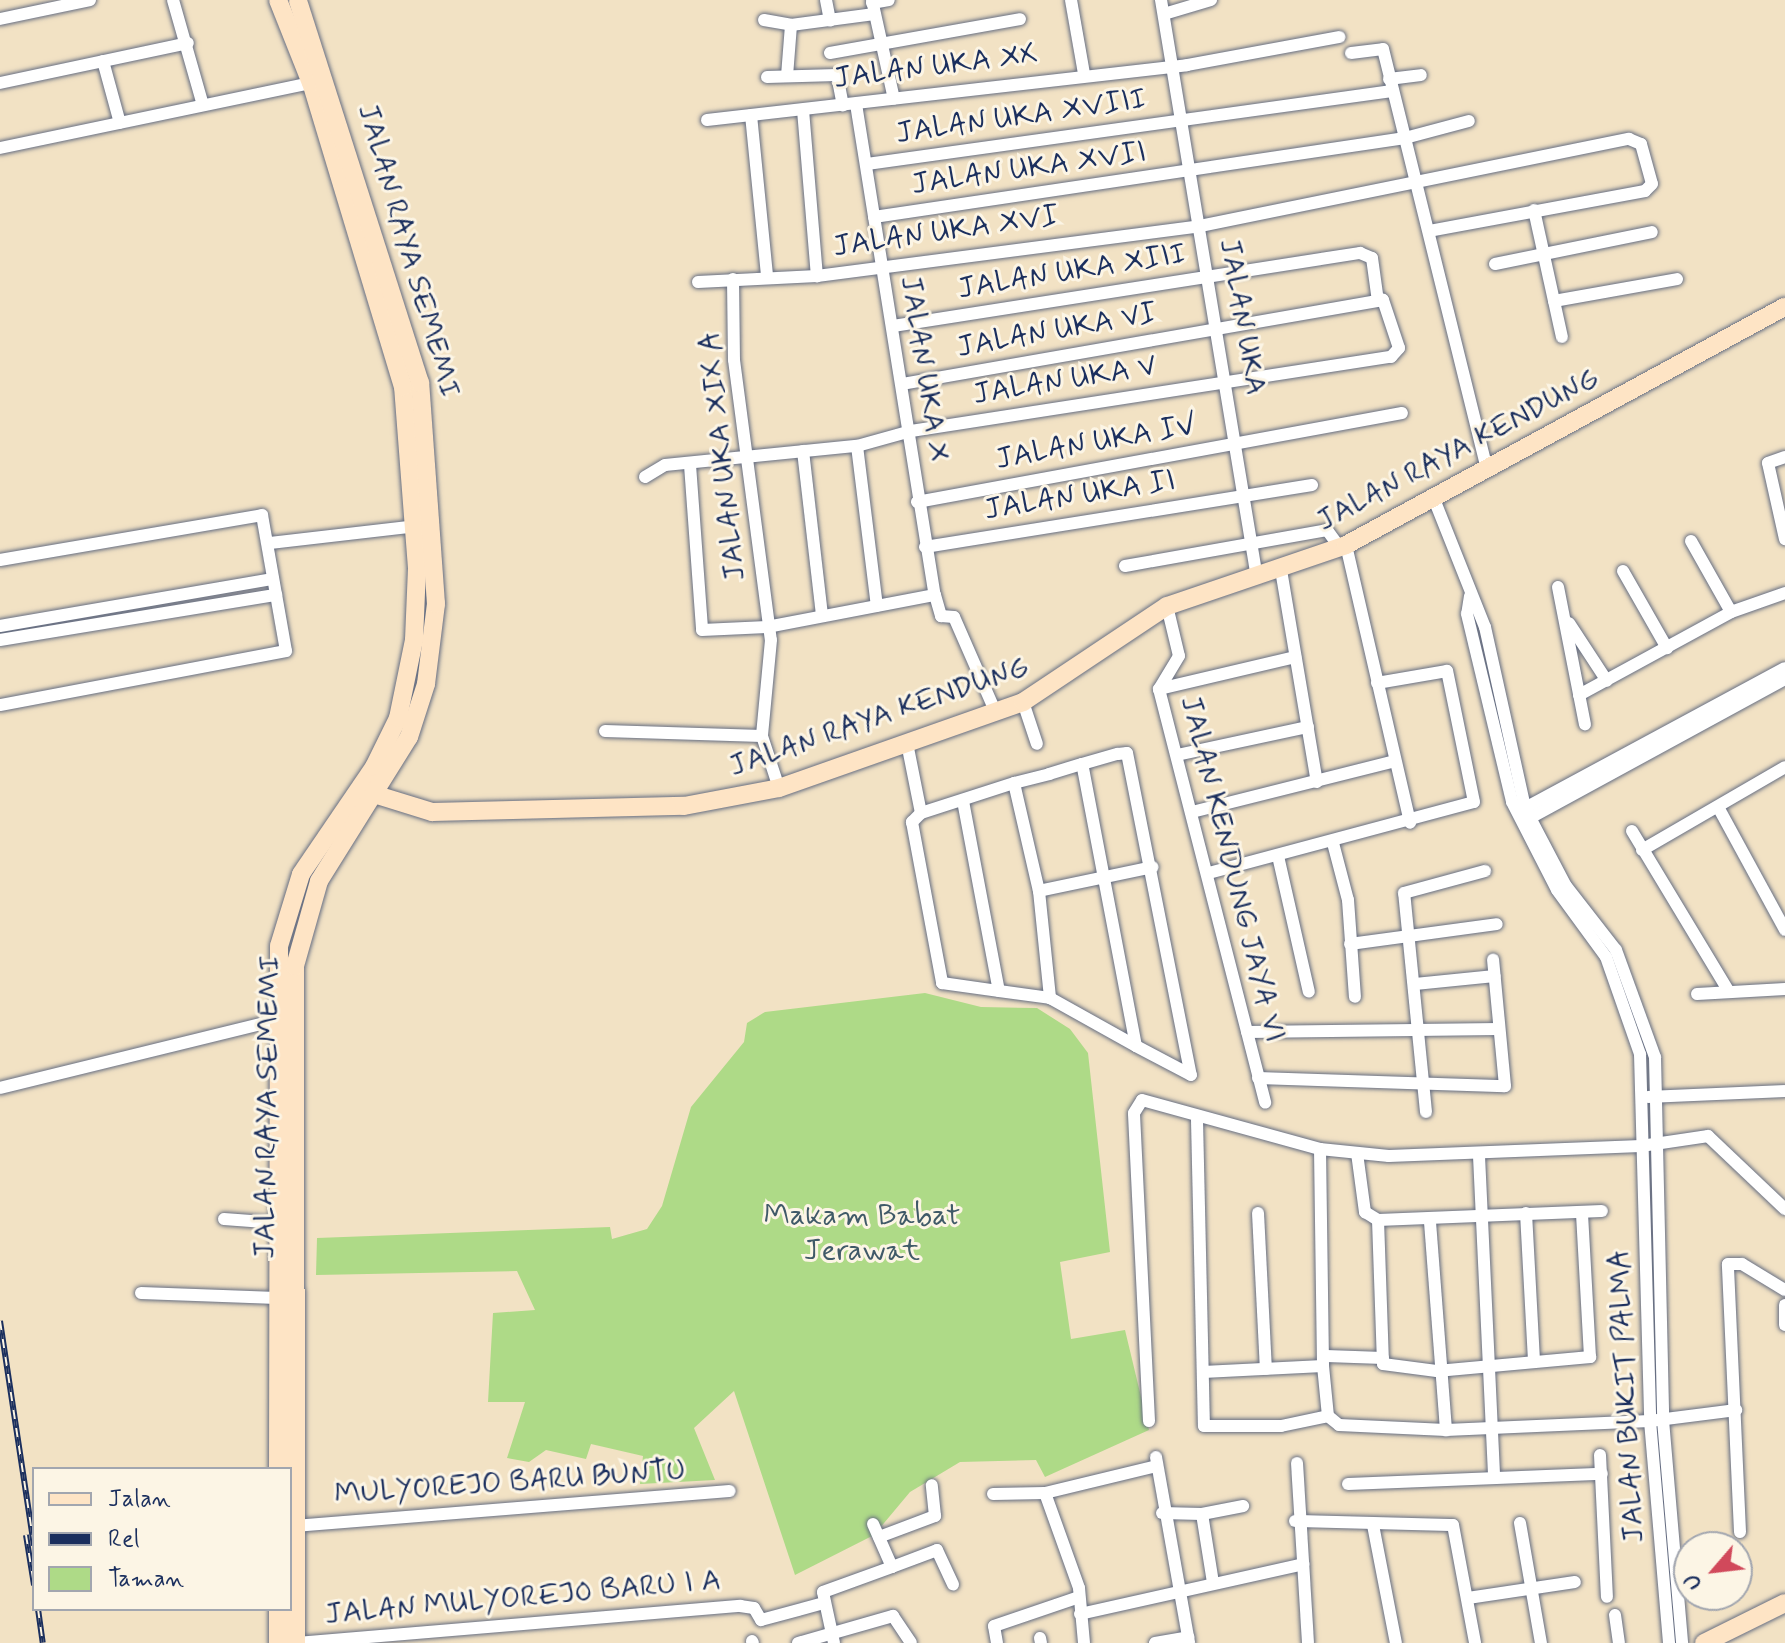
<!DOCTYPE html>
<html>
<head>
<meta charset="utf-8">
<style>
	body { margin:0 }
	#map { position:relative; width:1785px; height:1643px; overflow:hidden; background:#f2e2c4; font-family:Mynerve,sans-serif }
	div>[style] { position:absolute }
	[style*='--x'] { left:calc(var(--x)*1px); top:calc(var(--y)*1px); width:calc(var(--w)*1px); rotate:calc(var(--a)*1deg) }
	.green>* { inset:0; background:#aeda87 }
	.roads { filter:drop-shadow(0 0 2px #666e82) drop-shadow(0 0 2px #666e82) }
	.street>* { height:12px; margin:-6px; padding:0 6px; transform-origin:6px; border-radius:6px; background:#fff }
	.secondary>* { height:18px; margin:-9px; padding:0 9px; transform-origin:9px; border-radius:9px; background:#fee4c5 }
	.rail>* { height:6px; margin-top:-3px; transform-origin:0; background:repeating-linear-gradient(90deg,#fcf5e5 0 9px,#1b2f5e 0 18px); box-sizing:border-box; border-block:2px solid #1b2f5e }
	span { translate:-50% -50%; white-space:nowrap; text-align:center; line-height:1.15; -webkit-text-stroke:6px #fcf5e5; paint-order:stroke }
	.street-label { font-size:30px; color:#1b2f5e }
	.park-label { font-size:30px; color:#405a68 }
	.legend { position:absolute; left:32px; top:1467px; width:260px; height:144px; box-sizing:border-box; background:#fcf5e5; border:2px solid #a2a6af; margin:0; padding:10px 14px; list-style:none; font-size:24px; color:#1b2f5e }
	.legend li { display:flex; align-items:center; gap:16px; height:40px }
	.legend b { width:40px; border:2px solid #a2a6af }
	.north { position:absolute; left:1673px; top:1531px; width:80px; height:80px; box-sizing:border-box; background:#fcf5e5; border:2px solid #a2a6af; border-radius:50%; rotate:242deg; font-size:22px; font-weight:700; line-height:32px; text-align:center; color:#1b2f5e }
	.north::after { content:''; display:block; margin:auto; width:28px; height:36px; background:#d1495b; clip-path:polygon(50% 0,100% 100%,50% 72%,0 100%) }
</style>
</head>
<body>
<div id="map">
	<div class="green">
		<div style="clip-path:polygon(925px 993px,981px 1007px,1037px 1008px,1070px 1029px,1088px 1053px,1110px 1252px,1060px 1262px,1071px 1339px,1125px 1330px,1149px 1430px,1045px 1477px,1036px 1460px,960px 1462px,910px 1492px,874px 1535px,795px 1575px,734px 1391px,694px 1428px,715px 1480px,640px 1484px,643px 1456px,591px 1444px,586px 1459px,546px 1450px,529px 1462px,507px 1458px,525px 1402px,488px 1402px,493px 1313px,535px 1310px,517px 1271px,316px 1275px,317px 1238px,610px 1227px,612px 1239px,647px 1229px,662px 1206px,691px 1107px,744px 1042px,747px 1023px,765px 1012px)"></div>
	</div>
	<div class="roads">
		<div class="street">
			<div style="--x:173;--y:0;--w:109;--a:74.1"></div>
			<div style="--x:826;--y:0;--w:21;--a:79"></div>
			<div style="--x:872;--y:0;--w:101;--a:77.5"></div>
			<div style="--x:1071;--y:0;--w:75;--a:80"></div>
			<div style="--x:1161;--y:0;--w:586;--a:80.57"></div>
			<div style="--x:872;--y:3;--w:17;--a:-10"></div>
			<div style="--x:1164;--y:14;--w:49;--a:-16.6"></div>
			<div style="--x:0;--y:19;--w:92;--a:-11.9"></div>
			<div style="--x:764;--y:20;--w:27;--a:10"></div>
			<div style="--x:791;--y:25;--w:84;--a:-7.5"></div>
			<div style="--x:830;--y:53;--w:193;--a:-10.1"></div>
			<div style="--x:1351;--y:53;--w:32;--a:-7"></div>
			<div style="--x:1383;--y:49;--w:434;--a:76.1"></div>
			<div style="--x:103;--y:61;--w:64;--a:74.7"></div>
			<div style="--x:787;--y:76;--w:51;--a:-85.5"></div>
			<div style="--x:767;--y:77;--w:70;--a:-1.6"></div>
			<div style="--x:837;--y:75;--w:31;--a:79"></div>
			<div style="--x:1389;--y:79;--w:32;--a:-7"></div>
			<div style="--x:0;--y:83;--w:192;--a:-12"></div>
			<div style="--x:856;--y:104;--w:497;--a:80.9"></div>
			<div style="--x:935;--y:595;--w:22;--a:74"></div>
			<div style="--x:941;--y:616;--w:13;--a:4"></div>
			<div style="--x:954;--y:617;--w:103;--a:66.4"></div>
			<div style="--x:803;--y:110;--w:167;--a:85.2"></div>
			<div style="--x:751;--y:115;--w:162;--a:84.3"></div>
			<div style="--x:707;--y:120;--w:483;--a:-6.5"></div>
			<div style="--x:1187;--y:65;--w:155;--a:-10.4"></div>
			<div style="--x:0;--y:148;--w:318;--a:-11.8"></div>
			<div style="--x:867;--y:164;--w:530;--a:-7.92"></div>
			<div style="--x:1534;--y:210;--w:130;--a:77.6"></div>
			<div style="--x:874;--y:217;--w:537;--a:-8.46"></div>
			<div style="--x:1405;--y:138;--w:66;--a:-14.9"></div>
			<div style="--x:1495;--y:264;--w:160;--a:-11.5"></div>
			<div style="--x:733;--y:279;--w:81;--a:89.3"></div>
			<div style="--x:734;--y:360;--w:282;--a:82.5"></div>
			<div style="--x:771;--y:640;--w:96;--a:95.4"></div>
			<div style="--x:698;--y:282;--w:119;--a:-2.9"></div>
			<div style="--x:817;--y:276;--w:386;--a:-7.4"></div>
			<div style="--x:1200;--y:226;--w:438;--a:-11.5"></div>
			<div style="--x:1629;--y:139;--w:13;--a:23"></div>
			<div style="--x:1641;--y:144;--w:41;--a:74.6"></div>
			<div style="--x:1652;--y:184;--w:10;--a:135"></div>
			<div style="--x:1645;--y:191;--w:219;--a:169.5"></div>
			<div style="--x:1554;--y:301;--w:125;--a:-10.1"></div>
			<div style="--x:893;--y:326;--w:473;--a:-8.9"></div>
			<div style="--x:1360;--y:253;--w:13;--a:23"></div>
			<div style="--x:1372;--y:258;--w:43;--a:82.1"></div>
			<div style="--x:857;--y:446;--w:161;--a:82.9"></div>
			<div style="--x:803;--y:451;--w:166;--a:83.4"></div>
			<div style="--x:1785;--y:457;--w:18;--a:161"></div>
			<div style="--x:1768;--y:463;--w:78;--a:77.4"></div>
			<div style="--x:690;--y:465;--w:165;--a:85.8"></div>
			<div style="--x:702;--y:630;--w:65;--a:-2.6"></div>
			<div style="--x:767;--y:627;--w:171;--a:-10.8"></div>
			<div style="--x:645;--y:477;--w:23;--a:-31"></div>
			<div style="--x:665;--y:465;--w:193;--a:-5.7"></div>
			<div style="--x:857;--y:446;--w:56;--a:-15.5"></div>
			<div style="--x:911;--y:431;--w:486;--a:-8.8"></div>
			<div style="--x:1391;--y:357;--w:12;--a:-48"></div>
			<div style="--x:1399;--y:348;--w:51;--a:-108.4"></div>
			<div style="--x:1383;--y:300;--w:486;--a:170.1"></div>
			<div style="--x:1434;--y:499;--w:138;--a:68.3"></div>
			<div style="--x:1485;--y:627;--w:185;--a:77.5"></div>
			<div style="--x:1525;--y:808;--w:88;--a:62.3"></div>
			<div style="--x:1566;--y:886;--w:81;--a:52"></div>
			<div style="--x:1616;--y:950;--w:114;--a:70"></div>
			<div style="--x:1655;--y:1057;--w:363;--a:88.7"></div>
			<div style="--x:1663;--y:1420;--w:224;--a:85.1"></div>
			<div style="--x:917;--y:502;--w:493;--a:-10.4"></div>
			<div style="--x:1691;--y:541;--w:81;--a:60.6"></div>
			<div style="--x:270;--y:543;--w:148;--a:-6.6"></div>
			<div style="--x:1346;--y:545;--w:285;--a:77"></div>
			<div style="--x:925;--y:547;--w:392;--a:-9.1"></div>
			<div style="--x:0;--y:560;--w:266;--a:-9.7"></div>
			<div style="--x:262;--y:515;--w:138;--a:80"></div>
			<div style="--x:286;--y:651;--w:291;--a:169.3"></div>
			<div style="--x:1125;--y:566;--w:205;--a:-10.1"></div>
			<div style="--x:1327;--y:530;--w:22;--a:54"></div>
			<div style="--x:1281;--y:570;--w:215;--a:80.4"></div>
			<div style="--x:1623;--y:571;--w:89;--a:60.3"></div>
			<div style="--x:1558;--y:587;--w:140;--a:78.9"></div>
			<div style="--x:1470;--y:596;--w:18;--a:99"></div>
			<div style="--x:1467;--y:614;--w:193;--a:76.5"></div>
			<div style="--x:1512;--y:802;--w:99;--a:62.9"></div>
			<div style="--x:1557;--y:890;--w:83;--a:53.8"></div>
			<div style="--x:1606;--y:957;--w:103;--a:70.7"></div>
			<div style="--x:1640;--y:1054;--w:367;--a:88.4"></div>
			<div style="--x:1650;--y:1421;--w:223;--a:85.1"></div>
			<div style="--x:1167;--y:606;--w:51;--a:76.5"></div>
			<div style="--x:1179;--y:656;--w:39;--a:121"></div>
			<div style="--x:1159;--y:689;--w:427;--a:75.6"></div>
			<div style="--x:1569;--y:623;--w:69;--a:56.8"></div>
			<div style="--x:0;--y:626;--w:277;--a:-9.8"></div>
			<div style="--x:0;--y:640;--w:280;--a:-9.3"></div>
			<div style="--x:1159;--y:689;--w:140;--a:-13.2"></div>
			<div style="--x:1579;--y:695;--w:173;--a:-28.6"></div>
			<div style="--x:1731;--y:612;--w:57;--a:-19.4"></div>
			<div style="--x:1023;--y:702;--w:44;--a:71.6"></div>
			<div style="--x:605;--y:731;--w:157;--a:1.8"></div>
			<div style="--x:762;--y:736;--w:55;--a:71.9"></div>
			<div style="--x:907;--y:743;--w:71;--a:78.7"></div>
			<div style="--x:921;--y:813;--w:98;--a:-17.9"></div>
			<div style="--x:1014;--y:783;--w:36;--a:-14"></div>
			<div style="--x:1049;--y:774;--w:34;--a:-17"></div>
			<div style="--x:1082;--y:764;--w:37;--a:-16"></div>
			<div style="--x:1118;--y:754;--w:9;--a:-6"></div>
			<div style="--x:1127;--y:753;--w:328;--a:78.8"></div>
			<div style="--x:1191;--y:1075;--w:62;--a:-152.2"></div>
			<div style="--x:1136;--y:1046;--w:287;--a:-100.8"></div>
			<div style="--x:1177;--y:755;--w:134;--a:-12.1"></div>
			<div style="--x:1014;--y:783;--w:111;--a:77"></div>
			<div style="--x:1039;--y:891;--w:108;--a:84.1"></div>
			<div style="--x:963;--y:801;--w:193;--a:79.3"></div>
			<div style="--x:999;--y:991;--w:51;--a:7.8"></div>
			<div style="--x:1050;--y:998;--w:98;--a:29.2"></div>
			<div style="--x:1718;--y:807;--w:140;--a:61.4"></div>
			<div style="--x:1525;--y:808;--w:295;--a:-28.3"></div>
			<div style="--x:1192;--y:812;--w:209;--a:-14.1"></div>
			<div style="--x:921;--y:813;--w:13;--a:135"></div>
			<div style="--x:912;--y:822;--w:164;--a:79.4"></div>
			<div style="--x:942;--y:983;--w:58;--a:8"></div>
			<div style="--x:1530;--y:818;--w:290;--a:-28.6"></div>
			<div style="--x:1632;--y:831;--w:188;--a:58.9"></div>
			<div style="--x:1333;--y:843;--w:59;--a:75.3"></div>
			<div style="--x:1348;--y:900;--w:97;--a:85.9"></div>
			<div style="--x:1642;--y:850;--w:165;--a:-30.1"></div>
			<div style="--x:1278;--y:856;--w:139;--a:77.2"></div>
			<div style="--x:1209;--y:873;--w:274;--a:-15"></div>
			<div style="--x:1474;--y:802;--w:134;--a:-101.6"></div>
			<div style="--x:1447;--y:671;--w:71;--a:170.3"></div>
			<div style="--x:1039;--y:891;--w:116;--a:-11.9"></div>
			<div style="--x:1350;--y:944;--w:148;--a:-7.7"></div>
			<div style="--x:1415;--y:984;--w:80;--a:-5.7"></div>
			<div style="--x:1697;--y:994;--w:88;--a:-3.3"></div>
			<div style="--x:1247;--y:1032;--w:252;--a:-0.7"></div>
			<div style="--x:1258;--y:1078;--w:247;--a:1.9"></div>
			<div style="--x:1505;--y:1086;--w:127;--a:-95.4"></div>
			<div style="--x:0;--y:1088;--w:285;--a:-13.8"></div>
			<div style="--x:1648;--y:1097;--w:137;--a:-2.5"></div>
			<div style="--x:1426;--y:1112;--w:220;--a:-95.7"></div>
			<div style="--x:1404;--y:893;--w:84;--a:-15.2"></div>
			<div style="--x:1197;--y:1120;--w:306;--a:88.7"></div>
			<div style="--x:1204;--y:1426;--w:77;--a:0"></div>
			<div style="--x:1281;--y:1426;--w:48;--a:-12"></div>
			<div style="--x:1320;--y:1149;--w:217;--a:89.2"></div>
			<div style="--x:1323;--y:1366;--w:50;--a:84.3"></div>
			<div style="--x:1328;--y:1416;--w:14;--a:39"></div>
			<div style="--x:1339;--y:1425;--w:107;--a:2.7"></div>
			<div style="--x:1446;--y:1430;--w:204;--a:-2.5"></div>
			<div style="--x:1650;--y:1421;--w:87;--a:-7.3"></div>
			<div style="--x:1357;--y:1153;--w:60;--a:82.3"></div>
			<div style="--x:1365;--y:1212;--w:15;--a:32"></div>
			<div style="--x:1378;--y:1220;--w:224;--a:-2.3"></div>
			<div style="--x:1479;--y:1156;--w:320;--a:87.3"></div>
			<div style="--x:1258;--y:1213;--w:156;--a:87.1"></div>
			<div style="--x:1526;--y:1213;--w:149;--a:86.9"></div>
			<div style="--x:224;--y:1219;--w:54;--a:4.2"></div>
			<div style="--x:1378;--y:1220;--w:144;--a:88"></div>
			<div style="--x:1383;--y:1364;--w:54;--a:7.4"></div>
			<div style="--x:1437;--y:1371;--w:154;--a:-5.2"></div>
			<div style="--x:1590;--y:1357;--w:144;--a:-93.2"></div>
			<div style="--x:1430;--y:1222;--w:209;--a:85.6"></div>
			<div style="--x:141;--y:1293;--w:136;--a:2.1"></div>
			<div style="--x:1785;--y:1305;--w:20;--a:90"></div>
			<div style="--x:1326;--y:1356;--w:57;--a:2"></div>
			<div style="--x:1203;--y:1372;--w:120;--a:-2.9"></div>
			<div style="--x:1149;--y:1421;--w:308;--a:-92.8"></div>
			<div style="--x:1134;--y:1113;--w:15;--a:-58"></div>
			<div style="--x:1142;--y:1100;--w:185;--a:15.4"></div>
			<div style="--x:1320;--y:1149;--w:69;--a:5.8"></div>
			<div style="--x:1389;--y:1156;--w:252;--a:-2.3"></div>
			<div style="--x:1641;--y:1146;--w:68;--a:-8.5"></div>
			<div style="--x:1708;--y:1136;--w:106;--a:43.5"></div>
			<div style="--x:1600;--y:1455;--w:142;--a:87.2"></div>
			<div style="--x:1156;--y:1457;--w:189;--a:79.9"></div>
			<div style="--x:1297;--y:1463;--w:180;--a:86.5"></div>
			<div style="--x:1348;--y:1484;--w:254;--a:-2.3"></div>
			<div style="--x:1045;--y:1493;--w:115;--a:-13.6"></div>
			<div style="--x:993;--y:1494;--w:52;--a:-1.1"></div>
			<div style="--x:1045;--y:1493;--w:101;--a:70.3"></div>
			<div style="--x:1079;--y:1588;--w:55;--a:84.8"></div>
			<div style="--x:1162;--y:1513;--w:40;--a:1.4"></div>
			<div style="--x:1202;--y:1514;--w:70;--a:80.9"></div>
			<div style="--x:1202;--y:1514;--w:42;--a:-11"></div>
			<div style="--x:1295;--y:1521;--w:158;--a:1.5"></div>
			<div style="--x:1453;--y:1525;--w:120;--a:79.4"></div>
			<div style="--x:1520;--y:1523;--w:122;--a:80.1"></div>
			<div style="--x:1373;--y:1525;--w:120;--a:79"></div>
			<div style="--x:294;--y:1526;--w:437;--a:-4.6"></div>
			<div style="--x:1740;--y:1532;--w:268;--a:-92.6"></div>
			<div style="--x:1728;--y:1264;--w:14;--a:0"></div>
			<div style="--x:1742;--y:1264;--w:50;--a:31.2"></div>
			<div style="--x:879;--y:1537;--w:60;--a:-20.6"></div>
			<div style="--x:935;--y:1516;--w:31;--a:-96"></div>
			<div style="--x:892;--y:1567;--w:48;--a:-20.7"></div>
			<div style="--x:937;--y:1550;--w:38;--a:65"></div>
			<div style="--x:1468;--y:1598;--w:108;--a:-8.5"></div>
			<div style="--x:1080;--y:1614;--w:229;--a:-12.6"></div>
			<div style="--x:1615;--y:1615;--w:28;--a:82"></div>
			<div style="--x:1040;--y:1638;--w:5;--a:79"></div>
			<div style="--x:752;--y:1641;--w:2;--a:63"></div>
			<div style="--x:297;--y:1643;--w:445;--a:-4.8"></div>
			<div style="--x:740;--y:1606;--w:14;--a:8"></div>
			<div style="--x:754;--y:1608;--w:14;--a:60"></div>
			<div style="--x:761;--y:1620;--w:65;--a:-15.1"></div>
			<div style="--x:798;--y:1643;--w:99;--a:-15.9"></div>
			<div style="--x:893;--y:1616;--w:32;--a:56"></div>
			<div style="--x:834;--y:1643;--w:52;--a:-102.2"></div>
			<div style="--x:823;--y:1592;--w:73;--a:-19.9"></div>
			<div style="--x:892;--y:1567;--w:47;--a:-113.8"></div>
			<div style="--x:997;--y:1643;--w:17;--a:-100"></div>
			<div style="--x:994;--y:1626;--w:90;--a:-18.8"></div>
			<div style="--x:1155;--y:1643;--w:34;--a:-10"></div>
		</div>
		<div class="secondary">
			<div style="--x:377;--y:795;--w:58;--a:17.2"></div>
			<div style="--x:432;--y:812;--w:252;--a:-1.4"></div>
			<div style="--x:684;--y:806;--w:97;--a:-10.7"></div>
			<div style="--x:779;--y:788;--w:259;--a:-19.4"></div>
			<div style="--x:1023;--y:702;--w:173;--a:-33.7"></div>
			<div style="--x:1167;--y:606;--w:189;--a:-18.8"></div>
			<div style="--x:1346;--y:545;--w:499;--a:-28.5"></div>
			<div style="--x:278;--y:1469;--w:523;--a:-89.89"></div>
			<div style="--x:279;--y:946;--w:75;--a:-73"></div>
			<div style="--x:301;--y:874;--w:130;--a:-55.7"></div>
			<div style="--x:374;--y:767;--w:55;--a:-63.9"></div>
			<div style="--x:398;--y:718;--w:80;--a:-78.4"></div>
			<div style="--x:414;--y:640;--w:72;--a:-87.6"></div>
			<div style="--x:417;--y:568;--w:182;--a:-94.4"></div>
			<div style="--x:403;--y:387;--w:318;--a:-106.8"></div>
			<div style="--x:311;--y:83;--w:89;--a:-111.7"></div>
			<div style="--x:278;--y:1609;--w:34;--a:90"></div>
			<div style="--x:296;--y:1643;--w:677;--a:-90.08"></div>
			<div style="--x:295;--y:966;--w:88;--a:-74.2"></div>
			<div style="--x:319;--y:881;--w:170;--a:-58"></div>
			<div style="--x:409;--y:737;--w:56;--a:-72.2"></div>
			<div style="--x:426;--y:684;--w:81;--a:-82.9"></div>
			<div style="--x:436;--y:604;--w:222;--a:-94.1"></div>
			<div style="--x:420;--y:383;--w:402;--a:-107.7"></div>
			<div style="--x:1704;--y:1643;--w:90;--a:-26.3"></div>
		</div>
	</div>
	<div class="rail">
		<div style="--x:0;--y:1321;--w:227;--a:81.4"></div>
		<div style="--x:26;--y:1535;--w:51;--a:80.9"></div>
		<div style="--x:38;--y:1609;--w:34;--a:82"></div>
	</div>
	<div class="street-label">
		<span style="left:936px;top:67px;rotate:-7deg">JALAN UKA XX</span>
		<span style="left:1021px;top:117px;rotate:-8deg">JALAN UKA XVIII</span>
		<span style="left:1029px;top:169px;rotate:-8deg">JALAN UKA XVII</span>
		<span style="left:946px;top:232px;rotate:-8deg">JALAN UKA XVI</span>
		<span style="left:408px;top:251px;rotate:74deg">JALAN RAYA SEMEMI</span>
		<span style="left:1072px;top:272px;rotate:-9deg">JALAN UKA XIII</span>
		<span style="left:1242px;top:317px;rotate:80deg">JALAN UKA</span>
		<span style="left:1057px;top:331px;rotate:-10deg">JALAN UKA VI</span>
		<span style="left:924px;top:369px;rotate:81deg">JALAN UKA X</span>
		<span style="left:1065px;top:381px;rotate:-9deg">JALAN UKA V</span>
		<span style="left:1096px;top:443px;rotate:-10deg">JALAN UKA IV</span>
		<span style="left:1458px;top:450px;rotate:-28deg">JALAN RAYA KENDUNG</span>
		<span style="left:723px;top:456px;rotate:-96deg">JALAN UKA XIX A</span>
		<span style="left:1080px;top:496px;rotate:-9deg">JALAN UKA II</span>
		<span style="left:879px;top:717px;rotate:-19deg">JALAN RAYA KENDUNG</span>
		<span style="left:1232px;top:869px;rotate:76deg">JALAN KENDUNG JAYA VI</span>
		<span style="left:268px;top:1107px;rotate:-89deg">JALAN RAYA SEMEMI</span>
		<span style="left:1627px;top:1396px;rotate:-93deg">JALAN BUKIT PALMA</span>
		<span style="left:510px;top:1483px;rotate:-4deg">MULYOREJO BARU BUNTU</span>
		<span style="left:523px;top:1598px;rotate:-5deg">JALAN MULYOREJO BARU I A</span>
	</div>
	<div class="park-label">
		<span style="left:862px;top:1233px">Makam Babat<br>Jerawat</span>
	</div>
	<ul class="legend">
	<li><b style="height:10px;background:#fee4c5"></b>Jalan</li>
	<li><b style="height:10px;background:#1b2f5e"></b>Rel</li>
	<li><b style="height:22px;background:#aeda87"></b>Taman</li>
	</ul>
	<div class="north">U</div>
</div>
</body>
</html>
